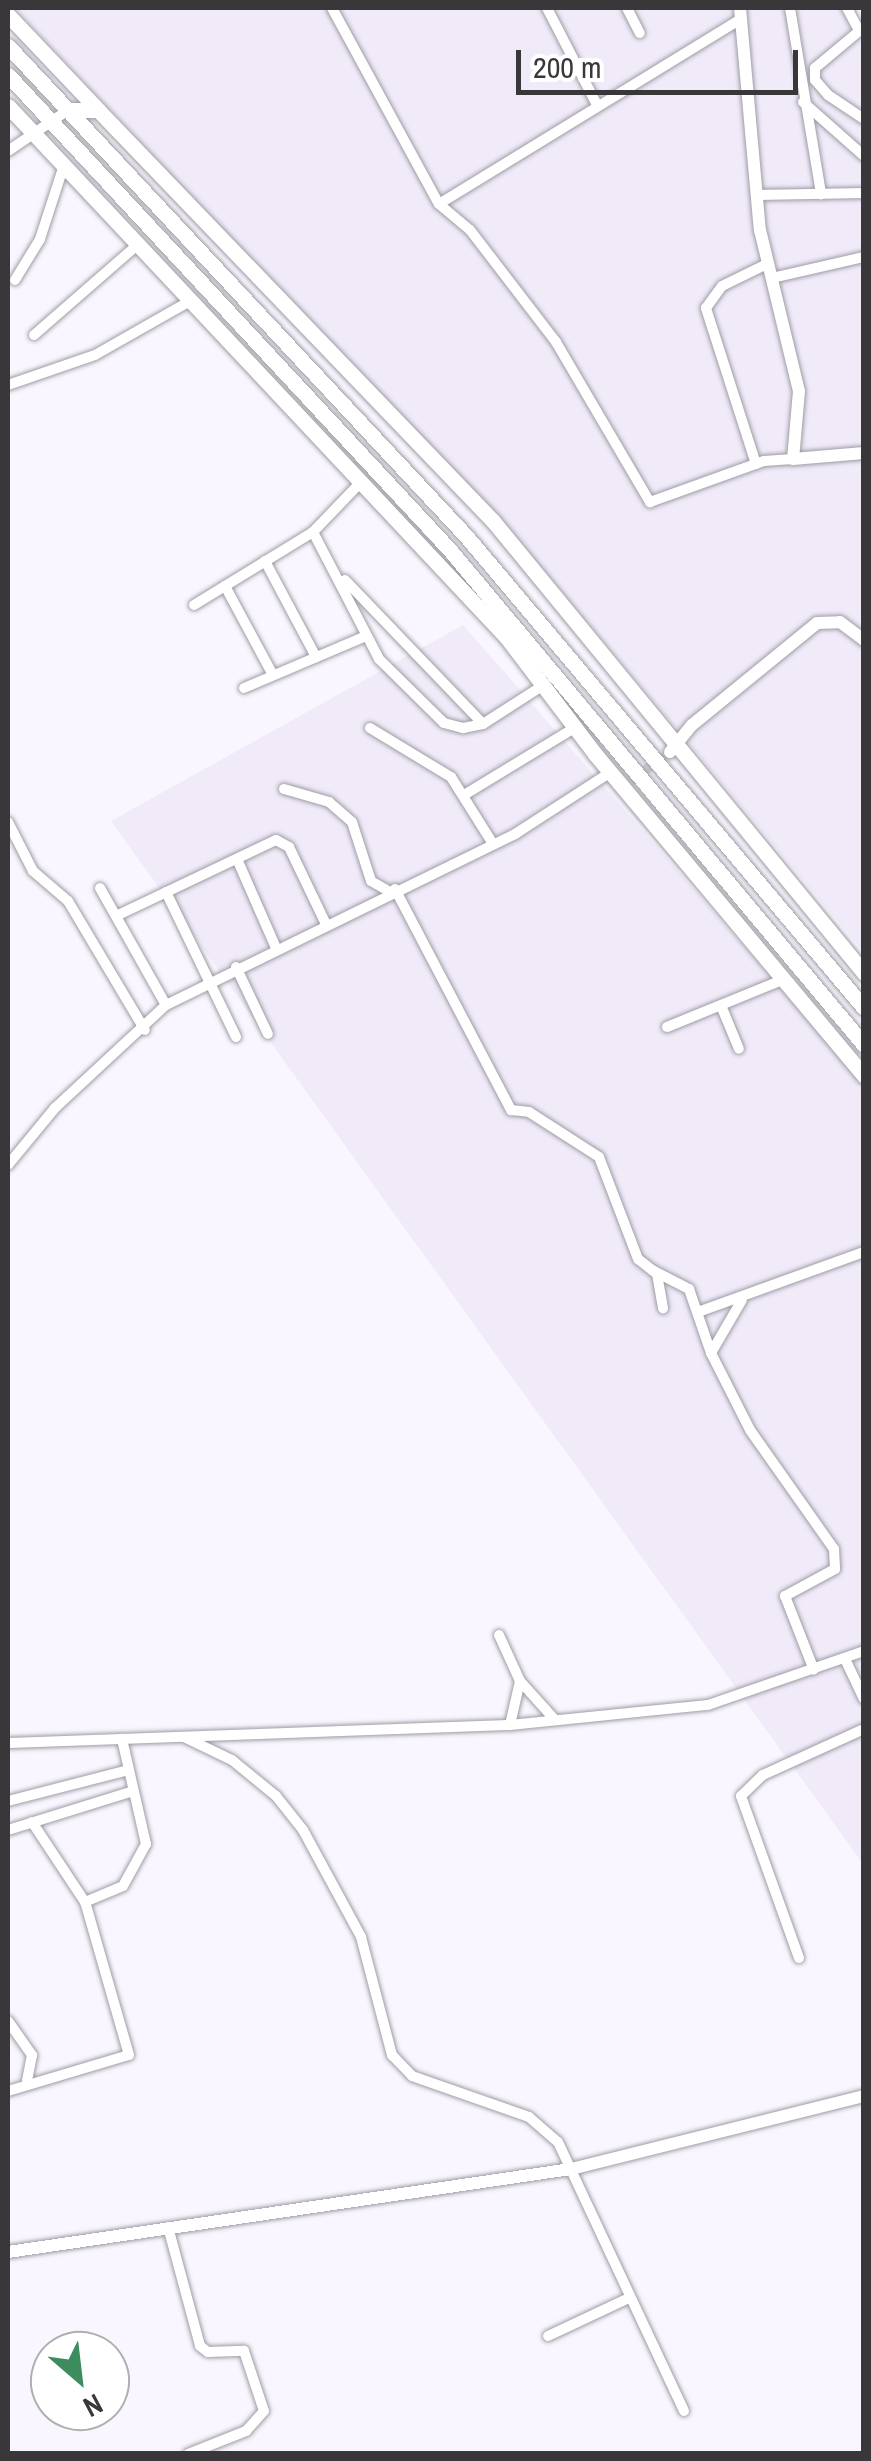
<!DOCTYPE html>
<html>
<head>
<meta charset="utf-8">
<style>
	body { margin:0 }
	#map { position:relative; width:871px; height:2461px; overflow:hidden; background:#faf6ff; font-family:"Archivo Narrow",sans-serif }
	div>[style] { position:absolute }
	[style*='--x'] { left:calc(var(--x)*1px); top:calc(var(--y)*1px); width:calc(var(--w)*1px); rotate:calc(var(--a)*1deg) }
	.built>* { inset:0; background:#f0eaf9 }
	.minor-tunnel>* { height:10px; margin-top:-5px; transform-origin:0; background:repeating-linear-gradient(90deg,#d3d0d8 0 10px,transparent 0 15px) }
	.roads { filter:drop-shadow(0 0 2px #9f9ca4) drop-shadow(0 0 2px #9f9ca4) }
	.minor>* { height:10px; margin:-5px; padding:0 5px; transform-origin:5px; border-radius:5px; background:#fff }
	.tertiary>* { height:12px; margin:-6px; padding:0 6px; transform-origin:6px; border-radius:6px; background:#fff }
	.trunk>* { height:15px; margin:-7.5px; padding:0 7.5px; transform-origin:7.5px; border-radius:7.5px; background:#fff }
	span { translate:-50% -50%; white-space:nowrap; text-align:center; line-height:1.15; -webkit-text-stroke:8px #fff; paint-order:stroke }
	.frame { position:absolute; inset:0; border:10px solid #39373a; pointer-events:none }
	.north { position:absolute; left:30px; top:2331px; width:100px; height:100px; box-sizing:border-box; background:#fff; border:2px solid #b0afb0; border-radius:50%; rotate:152deg; font-size:28px; font-weight:700; line-height:40px; text-align:center; color:#39373a }
	.north::after { content:''; display:block; margin:auto; width:35px; height:45px; background:#3c8c5d; clip-path:polygon(50% 0,100% 100%,50% 72%,0 100%) }
	.scale { position:absolute; left:516px; top:50px; width:282px; height:45px; box-sizing:border-box; border:5px solid #39373a; border-top:0; padding-left:12px; font-size:30px; line-height:35px; white-space:nowrap; color:#39373a; -webkit-text-stroke:8px #fff; paint-order:stroke }
</style>
</head>
<body>
<div id="map">
	<div class="built">
		<div style="clip-path:polygon(15px 8px,841px 8px,858px 40px,864px 37px,863px 951px,548px 575px)"></div>
		<div style="clip-path:polygon(463px 625px,863px 1083px,863px 1864px,111px 821px)"></div>
	</div>
	<div class="minor-tunnel">
		<div style="--x:631;--y:781;--w:49;--a:-36.6"></div>
	</div>
	<div class="roads">
		<div class="minor">
			<div style="--x:332;--y:8;--w:223;--a:61.4"></div>
			<div style="--x:439;--y:204;--w:40;--a:40"></div>
			<div style="--x:470;--y:230;--w:141;--a:52.5"></div>
			<div style="--x:556;--y:342;--w:186;--a:59.6"></div>
			<div style="--x:650;--y:502;--w:121;--a:-19.8"></div>
			<div style="--x:764;--y:461;--w:29;--a:-4"></div>
			<div style="--x:547;--y:8;--w:107;--a:62.7"></div>
			<div style="--x:627;--y:8;--w:28;--a:63"></div>
			<div style="--x:790;--y:8;--w:189;--a:80.5"></div>
			<div style="--x:847;--y:8;--w:26;--a:62"></div>
			<div style="--x:864;--y:27;--w:64;--a:140.1"></div>
			<div style="--x:815;--y:68;--w:12;--a:90"></div>
			<div style="--x:815;--y:80;--w:20;--a:49"></div>
			<div style="--x:828;--y:95;--w:43;--a:33.7"></div>
			<div style="--x:803;--y:102;--w:81;--a:41.5"></div>
			<div style="--x:8;--y:151;--w:73;--a:-34.3"></div>
			<div style="--x:757;--y:195;--w:107;--a:-1.1"></div>
			<div style="--x:439;--y:204;--w:354;--a:-31.5"></div>
			<div style="--x:772;--y:278;--w:94;--a:-12.9"></div>
			<div style="--x:15;--y:280;--w:48;--a:-58.6"></div>
			<div style="--x:40;--y:239;--w:78;--a:-72"></div>
			<div style="--x:34;--y:335;--w:137;--a:-41.1"></div>
			<div style="--x:8;--y:385;--w:92;--a:-19"></div>
			<div style="--x:95;--y:355;--w:109;--a:-29.6"></div>
			<div style="--x:756;--y:464;--w:164;--a:-107.8"></div>
			<div style="--x:706;--y:308;--w:27;--a:-54"></div>
			<div style="--x:722;--y:286;--w:50;--a:-26.1"></div>
			<div style="--x:313;--y:532;--w:143;--a:62.5"></div>
			<div style="--x:379;--y:659;--w:91;--a:44.6"></div>
			<div style="--x:444;--y:723;--w:20;--a:15"></div>
			<div style="--x:463;--y:728;--w:20;--a:-11"></div>
			<div style="--x:483;--y:724;--w:70;--a:-32.8"></div>
			<div style="--x:265;--y:561;--w:109;--a:62"></div>
			<div style="--x:345;--y:580;--w:199;--a:46.2"></div>
			<div style="--x:225;--y:586;--w:101;--a:61.7"></div>
			<div style="--x:194;--y:605;--w:140;--a:-31.5"></div>
			<div style="--x:313;--y:532;--w:69;--a:-46.2"></div>
			<div style="--x:244;--y:688;--w:133;--a:-23.1"></div>
			<div style="--x:370;--y:728;--w:95;--a:31.2"></div>
			<div style="--x:451;--y:777;--w:79;--a:57.9"></div>
			<div style="--x:284;--y:789;--w:47;--a:16.1"></div>
			<div style="--x:329;--y:802;--w:30;--a:41"></div>
			<div style="--x:352;--y:822;--w:62;--a:72.1"></div>
			<div style="--x:371;--y:881;--w:22;--a:30"></div>
			<div style="--x:464;--y:795;--w:129;--a:-31.3"></div>
			<div style="--x:8;--y:822;--w:55;--a:63"></div>
			<div style="--x:33;--y:871;--w:46;--a:40.6"></div>
			<div style="--x:68;--y:901;--w:150;--a:59.2"></div>
			<div style="--x:237;--y:859;--w:99;--a:66.3"></div>
			<div style="--x:100;--y:888;--w:134;--a:60.6"></div>
			<div style="--x:395;--y:889;--w:250;--a:62.3"></div>
			<div style="--x:511;--y:1110;--w:18;--a:6"></div>
			<div style="--x:529;--y:1112;--w:83;--a:32.7"></div>
			<div style="--x:599;--y:1157;--w:109;--a:69.1"></div>
			<div style="--x:638;--y:1259;--w:24;--a:38"></div>
			<div style="--x:657;--y:1274;--w:35;--a:80"></div>
			<div style="--x:166;--y:892;--w:161;--a:64.2"></div>
			<div style="--x:116;--y:916;--w:177;--a:-25.4"></div>
			<div style="--x:276;--y:840;--w:15;--a:28"></div>
			<div style="--x:289;--y:847;--w:83;--a:64.4"></div>
			<div style="--x:236;--y:967;--w:74;--a:64.5"></div>
			<div style="--x:722;--y:1008;--w:44;--a:67.5"></div>
			<div style="--x:667;--y:1027;--w:122;--a:-22.2"></div>
			<div style="--x:8;--y:1165;--w:74;--a:-50.5"></div>
			<div style="--x:55;--y:1108;--w:151;--a:-42.9"></div>
			<div style="--x:166;--y:1005;--w:389;--a:-26.1"></div>
			<div style="--x:515;--y:834;--w:114;--a:-32.9"></div>
			<div style="--x:652;--y:1270;--w:42;--a:27.2"></div>
			<div style="--x:689;--y:1289;--w:68;--a:71"></div>
			<div style="--x:711;--y:1353;--w:86;--a:63.1"></div>
			<div style="--x:750;--y:1430;--w:146;--a:54.8"></div>
			<div style="--x:834;--y:1549;--w:20;--a:87"></div>
			<div style="--x:835;--y:1569;--w:57;--a:151.6"></div>
			<div style="--x:785;--y:1596;--w:79;--a:68.6"></div>
			<div style="--x:698;--y:1312;--w:177;--a:-19.9"></div>
			<div style="--x:711;--y:1353;--w:61;--a:-59.7"></div>
			<div style="--x:499;--y:1635;--w:51;--a:65.5"></div>
			<div style="--x:520;--y:1681;--w:52;--a:48.1"></div>
			<div style="--x:845;--y:1659;--w:44;--a:64.6"></div>
			<div style="--x:510;--y:1725;--w:45;--a:-77.2"></div>
			<div style="--x:184;--y:1737;--w:53;--a:25.6"></div>
			<div style="--x:232;--y:1760;--w:57;--a:39.3"></div>
			<div style="--x:276;--y:1796;--w:43;--a:51.5"></div>
			<div style="--x:303;--y:1830;--w:122;--a:61.5"></div>
			<div style="--x:361;--y:1937;--w:122;--a:75.3"></div>
			<div style="--x:392;--y:2055;--w:29;--a:46"></div>
			<div style="--x:412;--y:2076;--w:124;--a:19.3"></div>
			<div style="--x:529;--y:2117;--w:38;--a:41"></div>
			<div style="--x:558;--y:2142;--w:297;--a:64.9"></div>
			<div style="--x:8;--y:1743;--w:502;--a:-2.05"></div>
			<div style="--x:510;--y:1725;--w:199;--a:-5.8"></div>
			<div style="--x:708;--y:1705;--w:165;--a:-19.1"></div>
			<div style="--x:8;--y:1801;--w:121;--a:-14.4"></div>
			<div style="--x:8;--y:1830;--w:128;--a:-17.3"></div>
			<div style="--x:85;--y:1902;--w:41;--a:-22.8"></div>
			<div style="--x:123;--y:1886;--w:48;--a:-61.3"></div>
			<div style="--x:146;--y:1844;--w:108;--a:-102.9"></div>
			<div style="--x:799;--y:1958;--w:172;--a:-109.7"></div>
			<div style="--x:741;--y:1796;--w:30;--a:-44"></div>
			<div style="--x:763;--y:1775;--w:111;--a:-24.5"></div>
			<div style="--x:8;--y:2021;--w:42;--a:54.8"></div>
			<div style="--x:32;--y:2055;--w:26;--a:101"></div>
			<div style="--x:8;--y:2091;--w:126;--a:-16.6"></div>
			<div style="--x:129;--y:2055;--w:159;--a:-106"></div>
			<div style="--x:85;--y:1902;--w:96;--a:-123.5"></div>
			<div style="--x:168;--y:2227;--w:123;--a:74.9"></div>
			<div style="--x:200;--y:2346;--w:10;--a:37"></div>
			<div style="--x:208;--y:2352;--w:36;--a:-2"></div>
			<div style="--x:244;--y:2351;--w:63;--a:71.6"></div>
			<div style="--x:264;--y:2411;--w:27;--a:132"></div>
			<div style="--x:246;--y:2431;--w:62;--a:158.4"></div>
			<div style="--x:548;--y:2336;--w:87;--a:-25.1"></div>
		</div>
		<div class="tertiary">
			<div style="--x:740;--y:8;--w:223;--a:84.9"></div>
			<div style="--x:760;--y:230;--w:166;--a:76.4"></div>
			<div style="--x:799;--y:391;--w:68;--a:95"></div>
			<div style="--x:793;--y:459;--w:71;--a:-4.8"></div>
			<div style="--x:670;--y:752;--w:35;--a:-51"></div>
			<div style="--x:692;--y:725;--w:161;--a:-39.2"></div>
			<div style="--x:817;--y:623;--w:23;--a:-2"></div>
			<div style="--x:840;--y:622;--w:30;--a:37"></div>
			<div style="--x:8;--y:2252;--w:569;--a:-8.39"></div>
			<div style="--x:571;--y:2169;--w:302;--a:-14"></div>
		</div>
		<div class="trunk">
			<div style="--x:8;--y:15;--w:131;--a:46.5"></div>
			<div style="--x:8;--y:46;--w:671;--a:46.93"></div>
			<div style="--x:466;--y:536;--w:617;--a:49.86"></div>
			<div style="--x:8;--y:75;--w:647;--a:47.07"></div>
			<div style="--x:449;--y:549;--w:647;--a:50.08"></div>
			<div style="--x:8;--y:106;--w:729;--a:46.83"></div>
			<div style="--x:507;--y:638;--w:146;--a:52.8"></div>
			<div style="--x:595;--y:754;--w:420;--a:50.1"></div>
			<div style="--x:68;--y:110;--w:30;--a:0"></div>
			<div style="--x:98;--y:110;--w:570;--a:46.14"></div>
			<div style="--x:493;--y:521;--w:585;--a:50.62"></div>
		</div>
	</div>
	<div class="frame"></div>
	<div class="north">N</div>
	<div class="scale">200 m</div>
</div>
</body>
</html>
